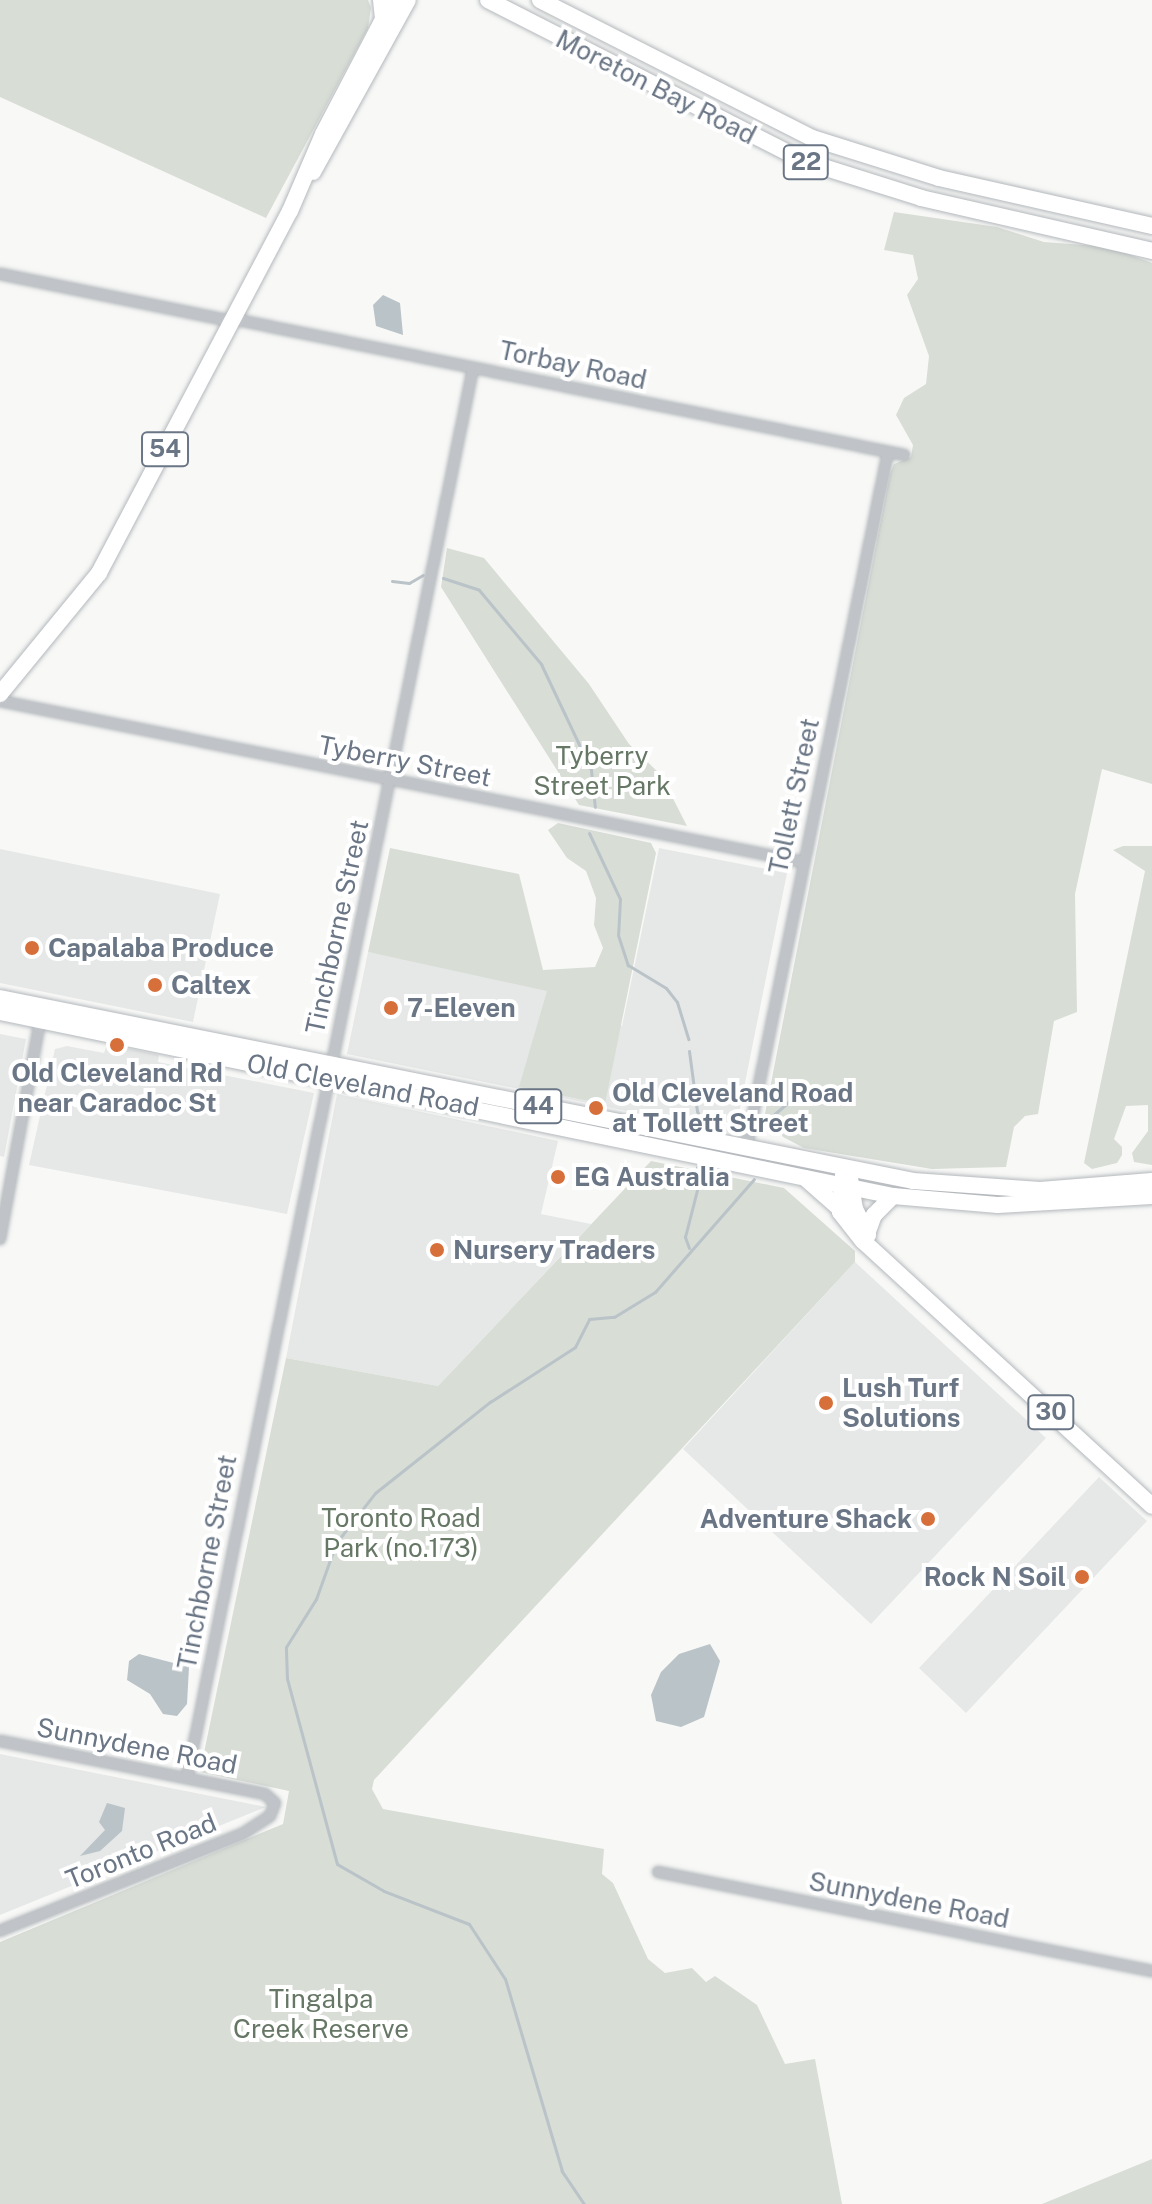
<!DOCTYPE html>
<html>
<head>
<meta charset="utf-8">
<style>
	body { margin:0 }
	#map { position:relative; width:1152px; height:2204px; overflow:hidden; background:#f8f9f7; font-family:"Public Sans",sans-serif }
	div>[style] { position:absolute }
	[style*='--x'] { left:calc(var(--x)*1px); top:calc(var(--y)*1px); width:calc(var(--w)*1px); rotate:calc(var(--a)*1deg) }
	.built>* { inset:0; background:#e6e8e7 }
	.green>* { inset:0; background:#d8ddd6 }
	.water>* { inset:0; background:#bac3c8 }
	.stream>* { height:3px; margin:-1.5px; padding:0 1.5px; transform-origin:1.5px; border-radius:1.5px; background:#bac3c8 }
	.roads { filter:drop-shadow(0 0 2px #b4b8bc) drop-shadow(0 0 2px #b4b8bc) }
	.minor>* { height:10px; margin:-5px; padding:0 5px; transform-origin:5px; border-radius:5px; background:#c0c4c8 }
	.primary>* { height:16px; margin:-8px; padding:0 8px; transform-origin:8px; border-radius:8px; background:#fff }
	.trunk>* { height:16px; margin:-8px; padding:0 8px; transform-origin:8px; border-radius:8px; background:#fff }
	.dots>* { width:22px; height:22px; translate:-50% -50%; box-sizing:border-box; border:4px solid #fff; border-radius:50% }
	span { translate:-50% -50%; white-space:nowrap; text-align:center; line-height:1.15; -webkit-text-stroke:8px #fff; paint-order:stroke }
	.shield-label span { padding:2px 6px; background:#fff; border:2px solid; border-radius:6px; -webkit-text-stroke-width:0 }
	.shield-label { font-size:24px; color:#6a7685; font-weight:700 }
	.street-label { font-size:26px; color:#6a7685 }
	.park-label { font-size:26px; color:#667865 }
	.poi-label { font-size:26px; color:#6a7685; font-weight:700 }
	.left { translate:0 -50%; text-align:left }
	.right { translate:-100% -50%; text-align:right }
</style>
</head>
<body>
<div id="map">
	<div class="built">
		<div style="clip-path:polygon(659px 848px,787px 873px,735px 1133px,347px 1054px,368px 952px,548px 988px,622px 1026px)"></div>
		<div style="clip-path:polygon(0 849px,220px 894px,193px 1022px,0 983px)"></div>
		<div style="clip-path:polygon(0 1034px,26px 1039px,4px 1157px,0 1156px)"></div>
		<div style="clip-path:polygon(107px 1044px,159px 1055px,158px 1062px,314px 1093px,287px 1214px,29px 1165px,55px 1049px,67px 1046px,104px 1053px)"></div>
		<div style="clip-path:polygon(337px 1094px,558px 1141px,541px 1214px,591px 1224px,438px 1386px,286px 1358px)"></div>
		<div style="clip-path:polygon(855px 1262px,1046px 1438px,871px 1624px,683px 1449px)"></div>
		<div style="clip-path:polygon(1099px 1477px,1147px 1521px,966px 1713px,919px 1668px)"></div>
		<div style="clip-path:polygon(0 1754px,266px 1807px,0 1915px)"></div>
	</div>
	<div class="green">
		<div style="clip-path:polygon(0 0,368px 0,371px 8px,368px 28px,266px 218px,0 97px)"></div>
		<div style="clip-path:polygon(894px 212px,997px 227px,1044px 242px,1109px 247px,1152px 263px,1152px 784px,1102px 769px,1075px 894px,1077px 1012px,1054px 1021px,1038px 1114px,1025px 1116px,1014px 1127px,1006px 1167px,932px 1169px,804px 1148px,783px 1137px,777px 1126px,763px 1124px,890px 474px,894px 464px,911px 457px,913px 445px,896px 415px,904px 398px,926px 384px,929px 356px,907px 295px,918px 279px,913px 255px,884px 250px)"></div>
		<div style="clip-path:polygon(447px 548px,484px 558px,589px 684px,629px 744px,661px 775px,687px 826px,579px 805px,441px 587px)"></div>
		<div style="clip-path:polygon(558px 823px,651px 843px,656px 853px,605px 1104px,519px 1087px,547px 991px,368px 952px,390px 848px,519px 874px,543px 970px,595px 967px,603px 948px,594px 925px,596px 898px,586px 871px,567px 858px,548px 830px)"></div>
		<div style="clip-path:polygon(1123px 846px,1152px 846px,1152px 1165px,1134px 1162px,1132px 1153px,1148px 1131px,1148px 1105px,1126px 1106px,1114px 1139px,1122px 1147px,1122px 1155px,1117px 1163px,1092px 1169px,1084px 1163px,1145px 871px,1113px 850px)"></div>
		<div style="clip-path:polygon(651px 1161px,784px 1188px,855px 1251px,855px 1262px,374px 1780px,372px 1789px,383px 1809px,604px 1849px,602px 1874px,613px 1883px,648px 1959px,665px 1973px,692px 1968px,706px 1982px,715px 1976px,757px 2005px,785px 2064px,815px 2059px,842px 2204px,0 2204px,0 1942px,283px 1824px,289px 1791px,200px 1772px,286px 1358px,438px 1386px)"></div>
		<div style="clip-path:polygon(1152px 2159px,1152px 2204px,1042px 2204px)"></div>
	</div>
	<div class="water">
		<div style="clip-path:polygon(383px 295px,400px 303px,403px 335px,376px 326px,373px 305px)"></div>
		<div style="clip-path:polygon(710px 1644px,720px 1661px,704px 1717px,681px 1727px,656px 1721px,651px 1695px,661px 1672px,679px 1654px)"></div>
		<div style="clip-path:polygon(139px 1654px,189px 1667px,187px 1704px,177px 1716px,163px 1714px,150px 1694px,127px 1680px,129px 1661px)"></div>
		<div style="clip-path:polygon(107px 1803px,125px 1808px,122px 1831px,100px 1851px,80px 1856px,105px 1830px,99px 1822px)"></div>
	</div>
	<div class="stream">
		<div style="--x:443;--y:578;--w:38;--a:18"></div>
		<div style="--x:479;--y:590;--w:97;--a:50"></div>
		<div style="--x:541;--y:664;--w:117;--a:64.7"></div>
		<div style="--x:591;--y:770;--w:37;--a:84"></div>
		<div style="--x:392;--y:581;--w:17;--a:7"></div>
		<div style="--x:409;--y:583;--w:16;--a:-30"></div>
		<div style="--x:589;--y:833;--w:73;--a:64.8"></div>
		<div style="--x:620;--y:899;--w:36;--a:93"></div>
		<div style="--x:618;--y:935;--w:32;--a:72"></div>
		<div style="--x:628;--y:965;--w:44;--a:31.2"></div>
		<div style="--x:666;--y:988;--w:18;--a:52"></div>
		<div style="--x:677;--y:1002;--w:39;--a:73"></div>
		<div style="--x:689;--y:1051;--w:61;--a:82.4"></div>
		<div style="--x:697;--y:1111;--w:20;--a:63"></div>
		<div style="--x:764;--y:1134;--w:17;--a:-69"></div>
		<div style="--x:770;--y:1118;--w:32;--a:-41"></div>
		<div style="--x:689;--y:1248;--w:12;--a:-110"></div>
		<div style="--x:685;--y:1237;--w:65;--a:-75.7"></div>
		<div style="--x:701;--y:1174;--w:8;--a:-120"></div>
		<div style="--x:584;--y:2204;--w:40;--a:-124"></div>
		<div style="--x:562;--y:2171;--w:200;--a:-106.5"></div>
		<div style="--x:505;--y:1979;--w:66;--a:-123.2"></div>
		<div style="--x:469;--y:1924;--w:91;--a:-158.8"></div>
		<div style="--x:384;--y:1891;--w:54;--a:-150.1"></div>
		<div style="--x:337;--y:1864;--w:192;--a:-105.1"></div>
		<div style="--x:287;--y:1679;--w:32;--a:-92"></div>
		<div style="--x:286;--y:1647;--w:57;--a:-58"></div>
		<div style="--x:316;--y:1599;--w:59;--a:-70.3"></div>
		<div style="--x:336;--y:1543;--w:63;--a:-52"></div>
		<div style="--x:375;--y:1493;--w:147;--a:-38.4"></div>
		<div style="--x:490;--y:1402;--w:101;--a:-32.9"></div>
		<div style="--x:575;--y:1347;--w:31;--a:-63"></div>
		<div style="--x:589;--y:1319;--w:25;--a:-5"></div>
		<div style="--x:614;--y:1317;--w:48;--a:-31.4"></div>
		<div style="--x:655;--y:1292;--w:150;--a:-48.8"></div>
	</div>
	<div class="roads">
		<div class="minor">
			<div style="--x:0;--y:274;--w:237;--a:11.5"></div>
			<div style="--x:233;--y:319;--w:685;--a:11.46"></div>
			<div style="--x:0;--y:701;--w:819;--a:11.34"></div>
			<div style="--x:746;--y:1149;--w:711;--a:-78.48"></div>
			<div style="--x:0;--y:1239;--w:222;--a:-79.6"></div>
			<div style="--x:0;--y:1741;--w:270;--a:11.3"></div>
			<div style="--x:265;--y:1794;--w:13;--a:42"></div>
			<div style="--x:275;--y:1803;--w:14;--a:111"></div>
			<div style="--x:270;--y:1816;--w:33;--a:147"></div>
			<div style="--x:242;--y:1834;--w:261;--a:158.2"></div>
			<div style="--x:187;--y:1778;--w:1439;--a:-78.53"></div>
			<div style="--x:658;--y:1872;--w:504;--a:11.33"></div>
		</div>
		<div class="primary">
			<div style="--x:313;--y:172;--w:196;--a:-61.1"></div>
			<div style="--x:0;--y:694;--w:156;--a:-50.7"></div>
			<div style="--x:99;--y:573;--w:409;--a:-62.2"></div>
			<div style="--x:290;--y:211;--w:84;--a:-66.8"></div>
			<div style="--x:323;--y:134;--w:151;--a:-62.4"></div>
			<div style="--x:0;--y:998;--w:931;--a:11.33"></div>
			<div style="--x:913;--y:1181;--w:127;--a:4.1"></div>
			<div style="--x:1040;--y:1190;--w:112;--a:-4.6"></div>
			<div style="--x:0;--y:1012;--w:912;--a:11.64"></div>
			<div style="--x:893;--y:1196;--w:105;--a:4.9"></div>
			<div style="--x:998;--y:1205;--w:154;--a:-3.3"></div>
			<div style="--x:843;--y:1175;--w:37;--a:95"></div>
			<div style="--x:840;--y:1212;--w:37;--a:52"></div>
			<div style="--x:863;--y:1241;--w:392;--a:42.5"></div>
			<div style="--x:805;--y:1178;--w:45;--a:41.4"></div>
			<div style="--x:850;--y:1178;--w:31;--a:81"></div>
			<div style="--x:855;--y:1209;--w:29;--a:63"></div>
			<div style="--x:867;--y:1234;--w:20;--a:-70"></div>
			<div style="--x:874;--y:1215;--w:27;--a:-45"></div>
		</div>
		<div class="trunk">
			<div style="--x:381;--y:0;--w:18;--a:84"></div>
			<div style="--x:488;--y:0;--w:355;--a:27"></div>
			<div style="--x:804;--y:161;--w:123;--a:17.5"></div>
			<div style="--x:921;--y:198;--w:237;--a:12.9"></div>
			<div style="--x:540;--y:0;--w:305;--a:26.9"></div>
			<div style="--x:812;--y:138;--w:133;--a:17.5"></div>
			<div style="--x:939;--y:178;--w:218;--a:12.7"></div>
		</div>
	</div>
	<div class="dots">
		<div style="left:32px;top:948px;background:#d66f3a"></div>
		<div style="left:155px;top:985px;background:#d66f3a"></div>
		<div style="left:391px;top:1008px;background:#d66f3a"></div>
		<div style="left:117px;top:1045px;background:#d66f3a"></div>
		<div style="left:596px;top:1108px;background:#d66f3a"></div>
		<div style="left:558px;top:1177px;background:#d66f3a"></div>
		<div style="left:437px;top:1250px;background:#d66f3a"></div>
		<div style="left:826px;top:1403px;background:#d66f3a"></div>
		<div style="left:928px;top:1519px;background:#d66f3a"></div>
		<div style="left:1082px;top:1577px;background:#d66f3a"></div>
	</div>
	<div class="shield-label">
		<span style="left:806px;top:162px">22</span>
		<span style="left:165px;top:449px">54</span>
		<span style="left:538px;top:1106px">44</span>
		<span style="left:1051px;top:1412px">30</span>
	</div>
	<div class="street-label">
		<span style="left:656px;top:87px;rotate:27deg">Moreton Bay Road</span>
		<span style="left:573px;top:365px;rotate:12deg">Torbay Road</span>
		<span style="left:405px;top:761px;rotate:11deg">Tyberry Street</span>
		<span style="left:794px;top:796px;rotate:-78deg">Tollett Street</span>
		<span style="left:337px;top:927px;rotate:-78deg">Tinchborne Street</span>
		<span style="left:363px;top:1085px;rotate:11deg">Old Cleveland Road</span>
		<span style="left:207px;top:1562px;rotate:-79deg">Tinchborne Street</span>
		<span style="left:137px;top:1746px;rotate:11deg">Sunnydene Road</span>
		<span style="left:141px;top:1851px;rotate:-22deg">Toronto Road</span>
		<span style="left:909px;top:1900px;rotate:11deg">Sunnydene Road</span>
	</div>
	<div class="park-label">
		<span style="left:602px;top:771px">Tyberry<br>Street Park</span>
		<span style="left:401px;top:1533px">Toronto Road<br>Park (no.173)</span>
		<span style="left:321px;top:2014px">Tingalpa<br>Creek Reserve</span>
	</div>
	<div class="poi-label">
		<span class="left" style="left:48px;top:948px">Capalaba Produce</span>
		<span class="left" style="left:171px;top:985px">Caltex</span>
		<span class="left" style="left:407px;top:1008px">7-Eleven</span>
		<span style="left:117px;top:1088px">Old Cleveland Rd<br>near Caradoc St</span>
		<span class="left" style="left:612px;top:1108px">Old Cleveland Road<br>at Tollett Street</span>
		<span class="left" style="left:574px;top:1177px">EG Australia</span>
		<span class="left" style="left:453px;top:1250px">Nursery Traders</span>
		<span class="left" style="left:842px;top:1403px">Lush Turf<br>Solutions</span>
		<span class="right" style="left:912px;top:1519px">Adventure Shack</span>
		<span class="right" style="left:1066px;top:1577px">Rock N Soil</span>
	</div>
</div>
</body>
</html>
